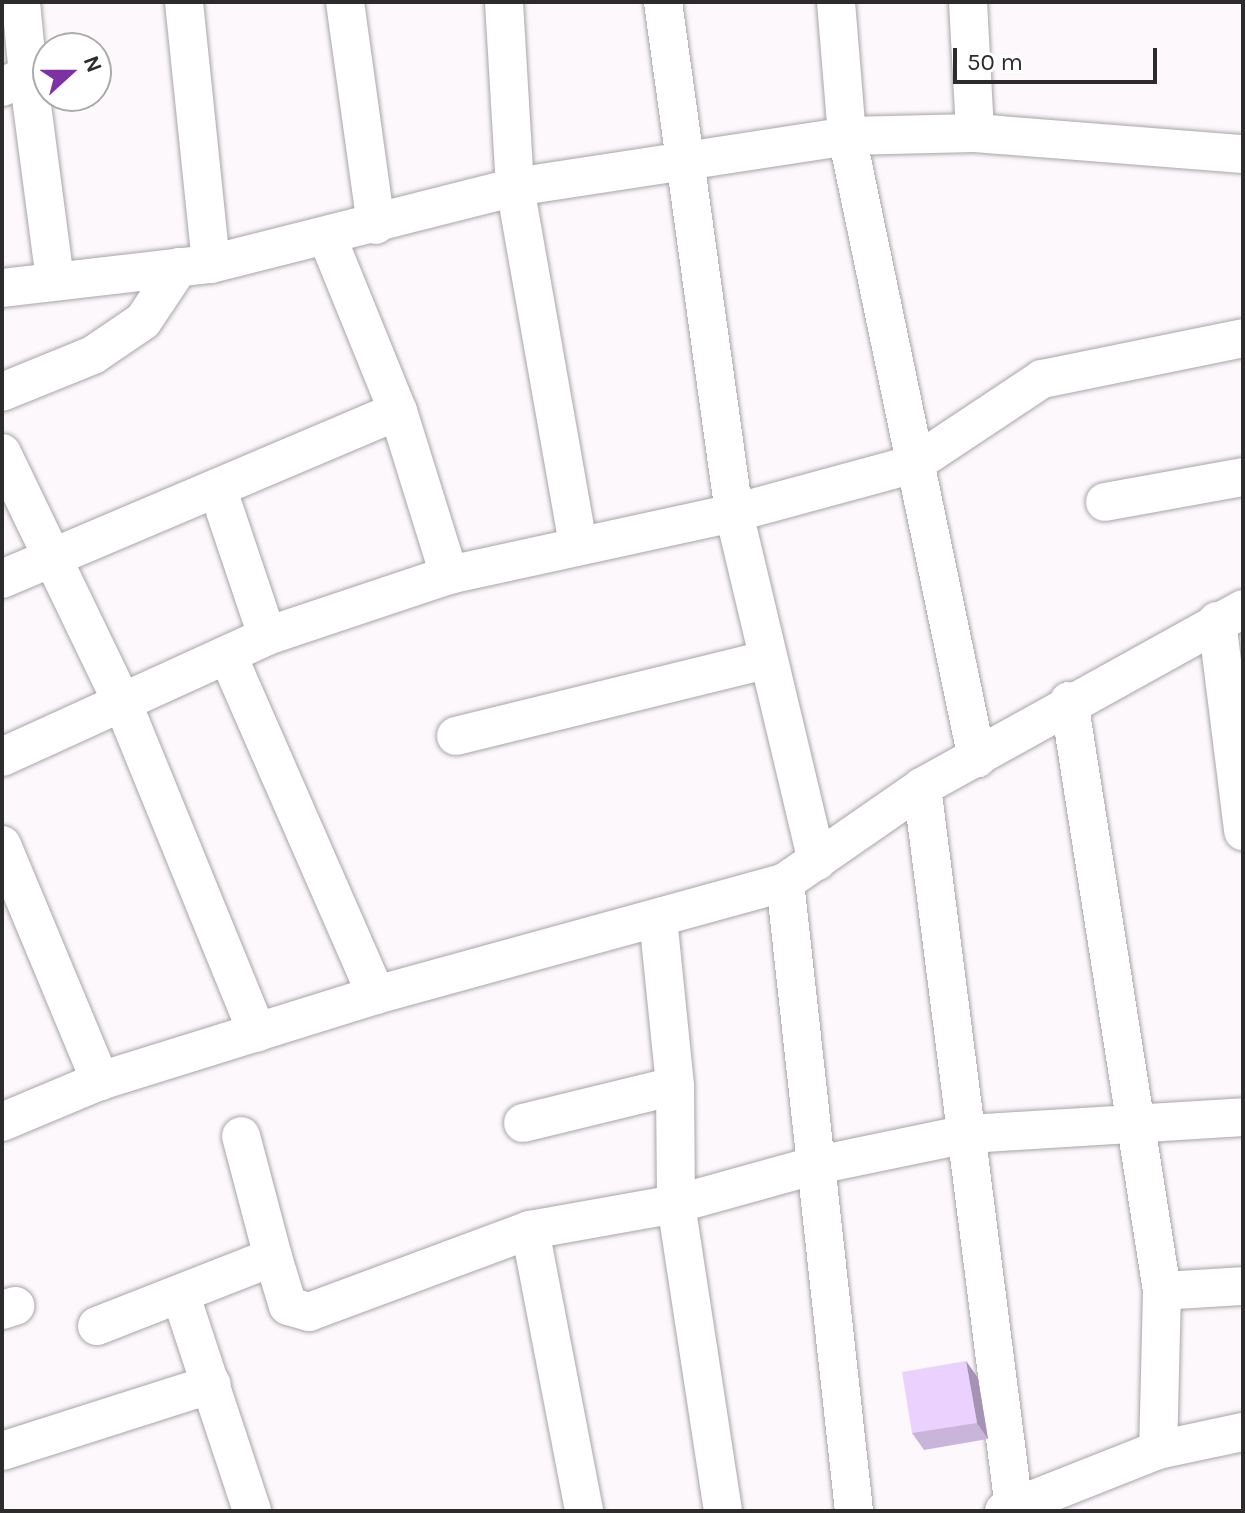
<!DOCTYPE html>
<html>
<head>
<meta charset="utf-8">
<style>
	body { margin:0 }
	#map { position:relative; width:1245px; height:1513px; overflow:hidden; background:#fcf8fc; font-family:Karla,sans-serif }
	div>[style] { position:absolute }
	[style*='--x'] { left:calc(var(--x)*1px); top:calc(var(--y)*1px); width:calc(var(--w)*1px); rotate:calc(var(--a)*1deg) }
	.roads { filter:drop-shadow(0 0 2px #a8a4a8) drop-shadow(0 0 2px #a8a4a8) }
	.minor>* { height:38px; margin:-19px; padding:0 19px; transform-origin:19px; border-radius:19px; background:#fff }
	.wall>* { inset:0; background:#cab5da }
	.shaded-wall>* { inset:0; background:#a493b2 }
	.building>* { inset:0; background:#ebd2fe }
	span { translate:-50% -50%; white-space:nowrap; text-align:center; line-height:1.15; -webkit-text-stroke:6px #fff; paint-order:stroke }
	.frame { position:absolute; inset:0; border:4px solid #2d2c2d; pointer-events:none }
	.north { position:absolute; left:32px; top:32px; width:80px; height:80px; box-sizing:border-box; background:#fff; border:2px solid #ababab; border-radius:50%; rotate:69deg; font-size:22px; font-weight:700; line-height:32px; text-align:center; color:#2d2c2d }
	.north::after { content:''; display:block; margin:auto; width:28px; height:36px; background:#7e31a2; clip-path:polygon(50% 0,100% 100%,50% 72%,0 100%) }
	.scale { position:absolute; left:953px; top:48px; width:204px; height:36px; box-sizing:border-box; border:4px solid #2d2c2d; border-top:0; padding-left:10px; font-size:24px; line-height:28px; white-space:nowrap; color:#2d2c2d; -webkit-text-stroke:6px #fff; paint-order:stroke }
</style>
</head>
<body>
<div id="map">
	<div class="roads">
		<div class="minor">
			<div style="--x:184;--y:2;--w:263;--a:84.1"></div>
			<div style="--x:345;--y:2;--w:225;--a:82.1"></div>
			<div style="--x:504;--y:2;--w:185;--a:86.6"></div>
			<div style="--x:515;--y:187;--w:364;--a:80"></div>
			<div style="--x:663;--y:2;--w:516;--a:82.09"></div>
			<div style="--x:734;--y:513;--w:358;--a:76.6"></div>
			<div style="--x:836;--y:2;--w:134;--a:85.3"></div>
			<div style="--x:847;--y:136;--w:636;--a:78.21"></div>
			<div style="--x:968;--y:2;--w:131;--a:86.9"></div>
			<div style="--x:28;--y:75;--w:208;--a:82.5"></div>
			<div style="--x:2;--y:87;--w:29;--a:-25"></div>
			<div style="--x:28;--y:75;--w:73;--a:-95.5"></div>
			<div style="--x:328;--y:239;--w:186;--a:67.9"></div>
			<div style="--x:398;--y:411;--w:172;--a:72.7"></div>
			<div style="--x:2;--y:288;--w:210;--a:-6.6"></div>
			<div style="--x:211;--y:264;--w:314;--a:-14.2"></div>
			<div style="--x:515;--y:187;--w:336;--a:-8.7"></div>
			<div style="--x:847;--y:136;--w:128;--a:-1.3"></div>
			<div style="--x:975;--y:133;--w:269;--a:4.5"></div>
			<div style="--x:2;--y:392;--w:98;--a:-22.1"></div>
			<div style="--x:93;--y:355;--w:60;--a:-34.2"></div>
			<div style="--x:143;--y:321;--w:65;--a:-56.3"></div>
			<div style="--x:2;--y:453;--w:279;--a:64.3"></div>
			<div style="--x:123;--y:704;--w:355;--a:67.8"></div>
			<div style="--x:218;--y:490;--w:154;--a:71.4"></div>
			<div style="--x:1105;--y:502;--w:140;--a:-10.3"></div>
			<div style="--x:2;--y:579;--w:430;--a:-23"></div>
			<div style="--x:1217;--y:621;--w:212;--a:82.9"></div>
			<div style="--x:228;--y:656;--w:370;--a:66.4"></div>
			<div style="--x:1069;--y:701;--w:597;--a:81.04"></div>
			<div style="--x:1162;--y:1291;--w:159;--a:91.4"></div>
			<div style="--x:456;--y:736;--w:318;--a:-13.8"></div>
			<div style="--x:2;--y:757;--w:291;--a:-24.5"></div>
			<div style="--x:267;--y:636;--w:192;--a:-18.5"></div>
			<div style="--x:449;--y:575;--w:292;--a:-12.3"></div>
			<div style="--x:734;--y:513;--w:187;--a:-15.2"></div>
			<div style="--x:914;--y:464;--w:154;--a:-33.6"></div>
			<div style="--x:1042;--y:379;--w:205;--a:-11.5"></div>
			<div style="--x:922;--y:787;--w:727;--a:82.73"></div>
			<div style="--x:2;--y:845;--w:256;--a:67.4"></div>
			<div style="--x:785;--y:882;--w:633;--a:83.74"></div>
			<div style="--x:658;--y:918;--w:169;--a:84.2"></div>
			<div style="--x:675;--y:1086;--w:118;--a:89.5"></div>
			<div style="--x:676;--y:1204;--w:311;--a:81.3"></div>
			<div style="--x:2;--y:1122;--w:106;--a:-22.7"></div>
			<div style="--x:100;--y:1081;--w:289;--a:-17.3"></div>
			<div style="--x:376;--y:995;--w:424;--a:-15.4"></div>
			<div style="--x:785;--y:882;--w:167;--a:-34.7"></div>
			<div style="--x:922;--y:787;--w:367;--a:-29"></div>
			<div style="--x:523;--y:1123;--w:156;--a:-13.7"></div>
			<div style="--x:530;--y:1230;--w:286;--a:79.1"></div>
			<div style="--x:273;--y:1257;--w:51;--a:73"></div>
			<div style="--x:288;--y:1306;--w:22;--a:16"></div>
			<div style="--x:309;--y:1312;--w:236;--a:-20.4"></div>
			<div style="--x:530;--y:1230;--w:148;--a:-10.1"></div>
			<div style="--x:676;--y:1204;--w:142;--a:-15.5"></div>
			<div style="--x:813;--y:1166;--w:158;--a:-11.7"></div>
			<div style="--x:968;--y:1134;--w:276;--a:-3.5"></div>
			<div style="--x:1162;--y:1291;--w:81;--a:-3.5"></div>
			<div style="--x:181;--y:1296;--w:226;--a:71.7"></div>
			<div style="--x:2;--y:1310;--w:14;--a:-17"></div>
			<div style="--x:97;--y:1326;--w:189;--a:-21.4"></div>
			<div style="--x:273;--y:1257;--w:125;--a:-104.8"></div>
			<div style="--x:2;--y:1451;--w:220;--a:-17.7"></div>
			<div style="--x:1004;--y:1511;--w:166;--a:-21.6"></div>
			<div style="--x:1158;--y:1450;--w:87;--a:-12"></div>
		</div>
	</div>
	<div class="wall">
		<div style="clip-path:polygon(966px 1361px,978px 1378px,988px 1439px,924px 1450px,912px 1433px)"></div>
	</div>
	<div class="shaded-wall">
		<div style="clip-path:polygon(966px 1361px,978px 1378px,988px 1439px,977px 1423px)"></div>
	</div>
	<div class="building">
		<div style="clip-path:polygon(966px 1361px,977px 1423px,912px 1433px,902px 1372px)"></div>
	</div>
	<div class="frame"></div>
	<div class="north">N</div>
	<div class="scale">50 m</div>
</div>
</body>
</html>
